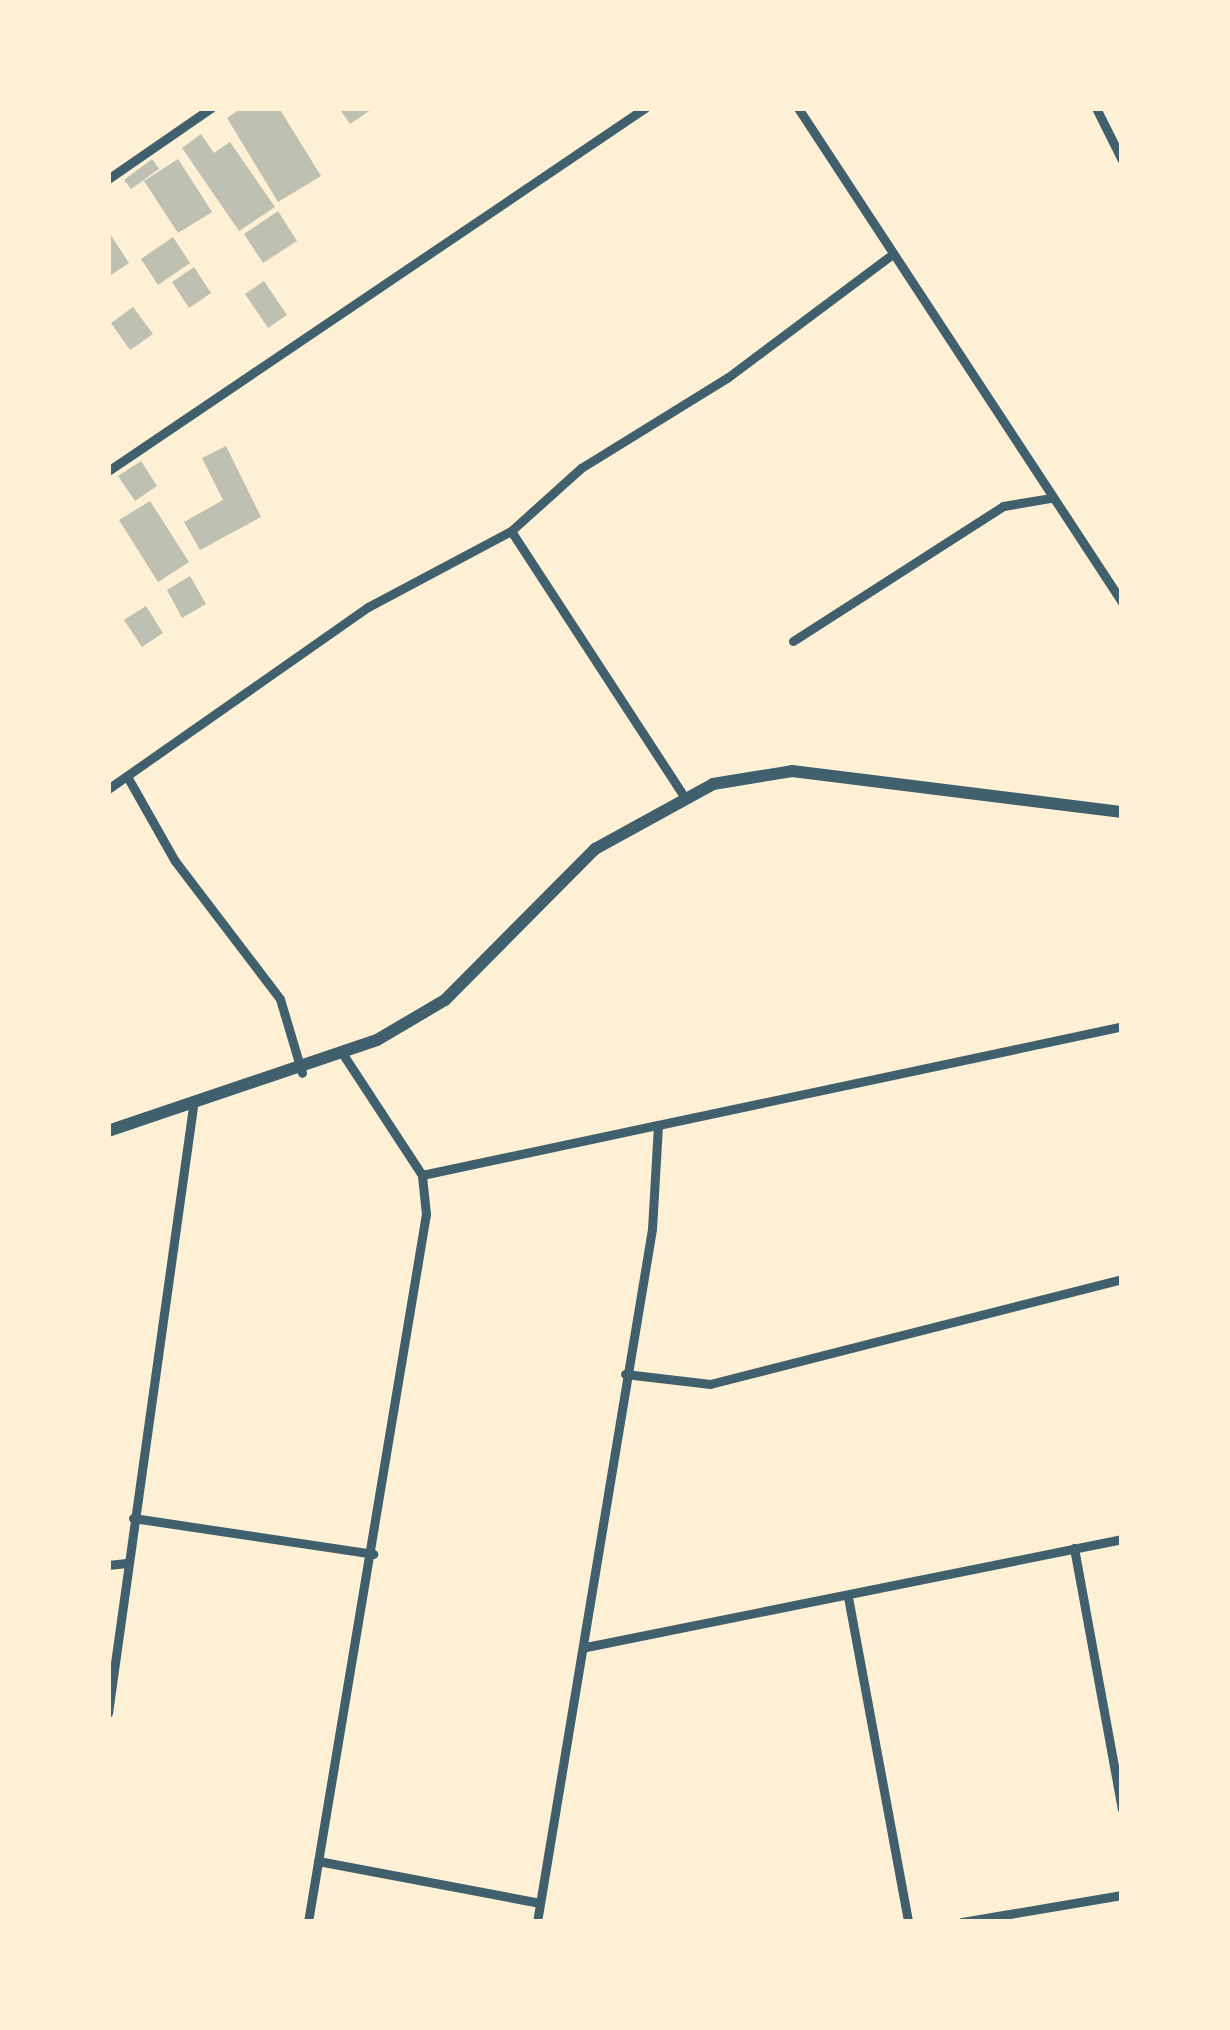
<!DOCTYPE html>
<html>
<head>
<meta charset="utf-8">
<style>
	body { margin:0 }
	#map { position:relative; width:1230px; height:2030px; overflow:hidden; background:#fdf0d5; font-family:"Varela Round",sans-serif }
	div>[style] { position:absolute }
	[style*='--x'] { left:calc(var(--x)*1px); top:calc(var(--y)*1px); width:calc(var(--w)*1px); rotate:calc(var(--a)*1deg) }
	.building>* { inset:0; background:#bec0b2 }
	.minor>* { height:9px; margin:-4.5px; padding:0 4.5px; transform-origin:4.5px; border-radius:4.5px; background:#3f606c }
	.tertiary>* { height:12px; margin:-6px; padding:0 6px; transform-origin:6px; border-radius:6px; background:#3f606c }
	span { translate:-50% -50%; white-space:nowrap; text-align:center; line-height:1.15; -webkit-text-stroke:10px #fdf0d5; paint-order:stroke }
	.frame { position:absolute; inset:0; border:111px solid #fdf0d5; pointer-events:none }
</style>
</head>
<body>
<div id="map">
	<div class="building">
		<div style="clip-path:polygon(242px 108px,279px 108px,321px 176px,278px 202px,227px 118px)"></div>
		<div style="clip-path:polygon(339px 108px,374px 108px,350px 124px)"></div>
		<div style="clip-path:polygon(201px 134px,214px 153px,230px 142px,275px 207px,239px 231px,182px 148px)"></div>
		<div style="clip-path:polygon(152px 159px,159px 169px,131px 189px,124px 180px)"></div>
		<div style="clip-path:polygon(178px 159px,212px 212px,178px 233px,144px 181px)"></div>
		<div style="clip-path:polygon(278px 211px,297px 241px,263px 263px,244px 234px)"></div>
		<div style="clip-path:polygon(108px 231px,129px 263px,108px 277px)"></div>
		<div style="clip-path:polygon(173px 237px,190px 263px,158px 285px,141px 259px)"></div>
		<div style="clip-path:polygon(194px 267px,211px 293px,189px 308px,172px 282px)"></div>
		<div style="clip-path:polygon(264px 281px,287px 315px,268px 328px,245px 294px)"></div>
		<div style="clip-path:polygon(133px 307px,153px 334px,130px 350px,111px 323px)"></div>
		<div style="clip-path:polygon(226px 446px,261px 517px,200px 550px,184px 522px,223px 500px,202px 458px)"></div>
		<div style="clip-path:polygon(141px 461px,157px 486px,135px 501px,118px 476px)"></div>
		<div style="clip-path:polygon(150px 501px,189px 562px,158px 582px,119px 520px)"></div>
		<div style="clip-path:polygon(190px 576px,206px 604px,182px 618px,167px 590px)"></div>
		<div style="clip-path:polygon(146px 606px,163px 633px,142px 647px,124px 620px)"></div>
	</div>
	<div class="minor">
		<div style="--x:798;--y:108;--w:591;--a:56.74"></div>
		<div style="--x:1096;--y:108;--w:58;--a:63.4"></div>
		<div style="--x:108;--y:179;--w:125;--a:-34.6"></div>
		<div style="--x:108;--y:471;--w:648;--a:-34.06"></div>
		<div style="--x:511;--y:531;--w:315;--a:56.9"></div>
		<div style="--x:793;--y:641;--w:250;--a:-32.7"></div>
		<div style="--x:1003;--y:506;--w:49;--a:-9.5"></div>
		<div style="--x:128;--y:778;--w:95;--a:60.5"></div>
		<div style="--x:175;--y:861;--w:173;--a:52.7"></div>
		<div style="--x:280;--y:999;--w:77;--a:73.4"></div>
		<div style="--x:108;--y:789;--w:317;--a:-35"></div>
		<div style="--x:368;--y:607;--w:162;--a:-28"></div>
		<div style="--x:511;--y:531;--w:94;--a:-42"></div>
		<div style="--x:581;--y:468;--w:172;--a:-31.7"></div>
		<div style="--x:727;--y:378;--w:202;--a:-36.8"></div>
		<div style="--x:658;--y:1125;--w:474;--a:-12"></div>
		<div style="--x:422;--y:1175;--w:241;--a:-12"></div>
		<div style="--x:658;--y:1125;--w:104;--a:93.3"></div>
		<div style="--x:652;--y:1229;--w:702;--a:99.42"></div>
		<div style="--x:625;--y:1374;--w:86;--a:6.7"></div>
		<div style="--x:710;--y:1384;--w:425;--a:-14.3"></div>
		<div style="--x:133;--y:1518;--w:243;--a:8.5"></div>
		<div style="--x:1074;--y:1548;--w:265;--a:79.6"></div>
		<div style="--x:108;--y:1565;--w:19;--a:-6"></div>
		<div style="--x:848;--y:1597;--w:330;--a:79.5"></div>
		<div style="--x:586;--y:1647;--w:547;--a:-11.39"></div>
		<div style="--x:108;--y:1713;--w:612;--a:-82.02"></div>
		<div style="--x:318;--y:1861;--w:222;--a:10.7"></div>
		<div style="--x:308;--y:1922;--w:718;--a:-80.54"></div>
		<div style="--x:426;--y:1214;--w:39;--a:-96"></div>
		<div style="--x:422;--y:1175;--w:142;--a:-123.2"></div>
		<div style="--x:962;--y:1922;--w:162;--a:-9.6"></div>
	</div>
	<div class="tertiary">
		<div style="--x:108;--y:1131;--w:284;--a:-18.7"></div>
		<div style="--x:377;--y:1040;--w:79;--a:-30.5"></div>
		<div style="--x:445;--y:1000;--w:213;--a:-45.2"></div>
		<div style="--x:595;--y:849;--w:135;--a:-28.8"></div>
		<div style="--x:713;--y:784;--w:80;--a:-9.3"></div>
		<div style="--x:792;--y:771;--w:333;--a:7.1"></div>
	</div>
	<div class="frame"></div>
</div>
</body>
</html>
